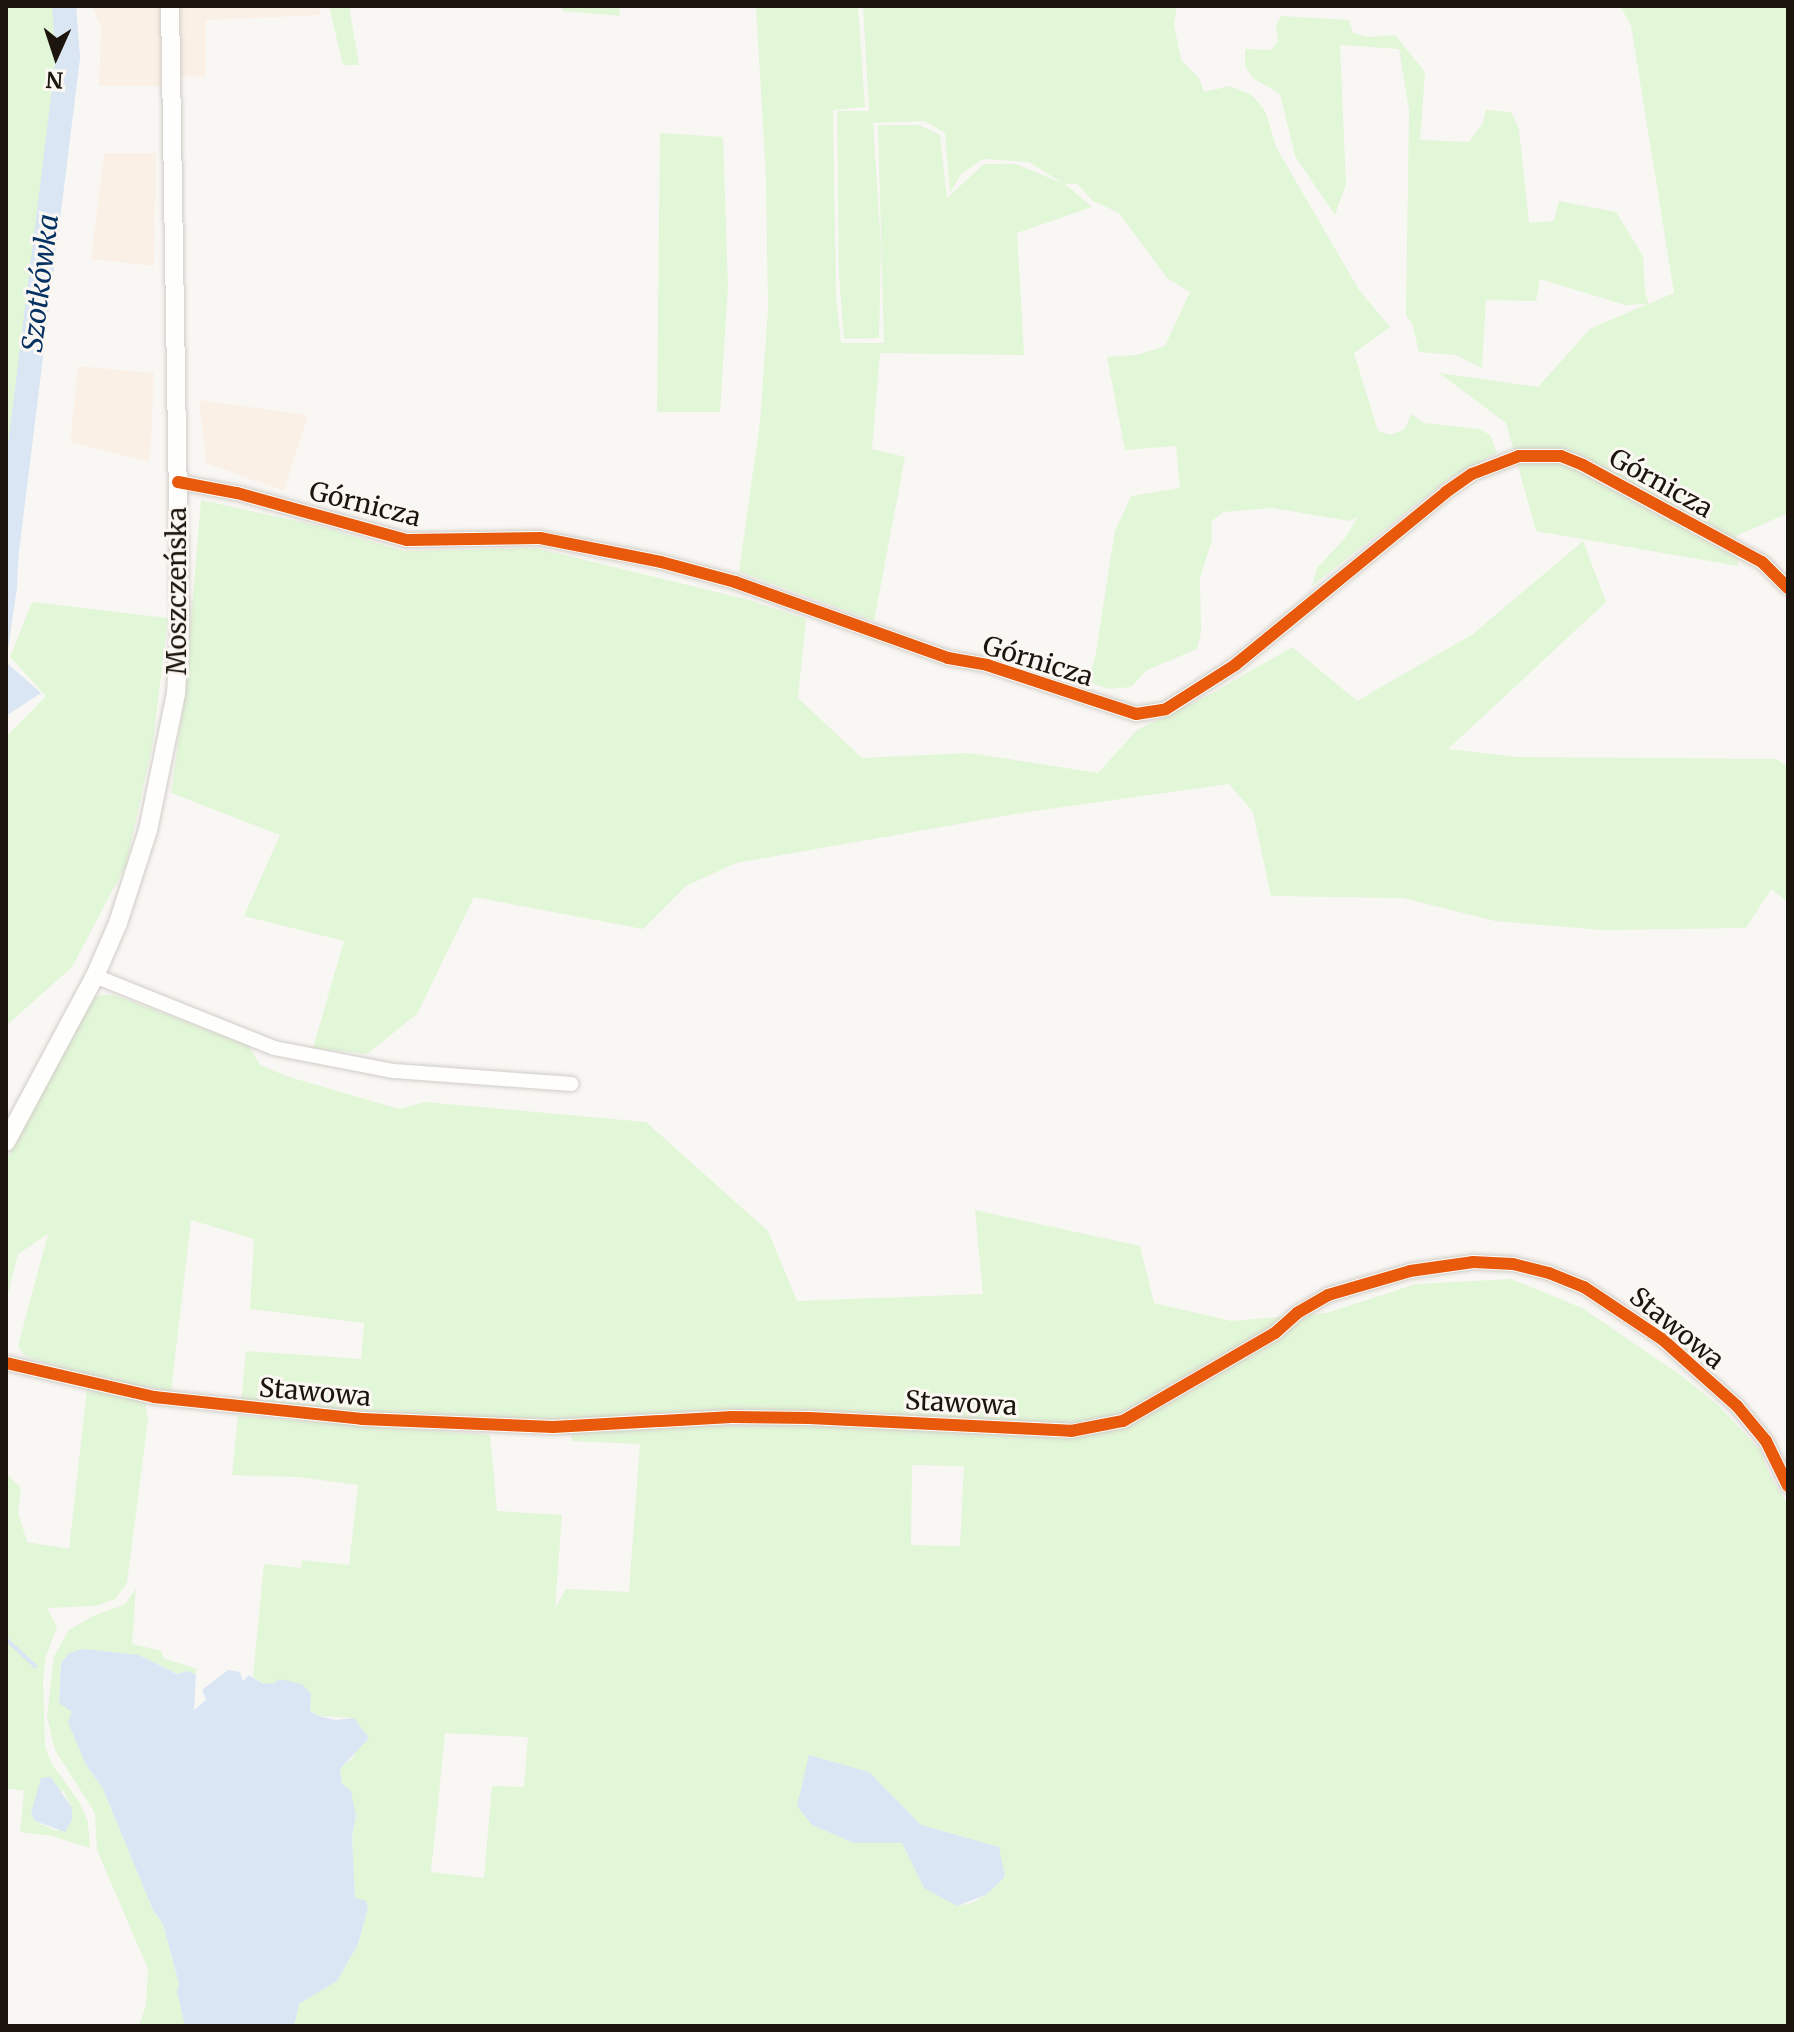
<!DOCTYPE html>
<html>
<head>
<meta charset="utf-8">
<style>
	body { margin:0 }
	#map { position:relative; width:1794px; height:2032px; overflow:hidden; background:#f9f7f4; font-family:Merriweather,serif }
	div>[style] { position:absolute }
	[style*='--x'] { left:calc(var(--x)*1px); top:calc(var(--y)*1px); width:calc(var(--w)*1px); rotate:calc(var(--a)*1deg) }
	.built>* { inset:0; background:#fbf0e6 }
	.green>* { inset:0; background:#e2f6d8 }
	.water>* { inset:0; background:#dbe6f5 }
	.stream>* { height:4px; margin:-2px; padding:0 2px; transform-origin:2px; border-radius:2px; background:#dbe6f5 }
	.river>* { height:24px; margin:-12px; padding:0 12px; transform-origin:12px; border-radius:12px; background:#dbe6f5 }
	.roads { filter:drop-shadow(0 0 2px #d1cdc7) drop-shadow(0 0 2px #d1cdc7) }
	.minor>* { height:14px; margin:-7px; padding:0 7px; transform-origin:7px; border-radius:7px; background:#fefefd }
	.tertiary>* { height:18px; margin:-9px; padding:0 9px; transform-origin:9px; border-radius:9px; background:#fefefd }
	.cycleway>* { height:12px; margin:-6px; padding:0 6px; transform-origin:6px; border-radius:6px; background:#e8590c }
	span { translate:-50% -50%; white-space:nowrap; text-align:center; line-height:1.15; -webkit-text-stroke:6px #fbf7f2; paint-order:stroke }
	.street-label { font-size:26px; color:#1c150d }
	.water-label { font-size:28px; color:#063263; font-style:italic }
	.frame { position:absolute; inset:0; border:8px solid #1c150d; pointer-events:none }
	.north { position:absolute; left:16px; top:16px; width:80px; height:80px; -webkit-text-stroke:6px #fbf7f2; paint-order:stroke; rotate:183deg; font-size:22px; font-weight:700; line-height:32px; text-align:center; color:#1c150d }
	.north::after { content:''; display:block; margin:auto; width:28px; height:36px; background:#1c150d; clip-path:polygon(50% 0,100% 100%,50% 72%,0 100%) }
</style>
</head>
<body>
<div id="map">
	<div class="built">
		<div style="clip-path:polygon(92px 6px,319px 6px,320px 15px,206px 20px,206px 77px,163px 76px,162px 86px,99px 86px,101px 27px)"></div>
		<div style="clip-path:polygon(104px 153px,156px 153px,154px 266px,91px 259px)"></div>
		<div style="clip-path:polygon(78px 366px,154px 373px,150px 462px,70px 442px)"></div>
		<div style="clip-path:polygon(199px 400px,308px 415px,284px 491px,206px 463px)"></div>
	</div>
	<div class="green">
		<div style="clip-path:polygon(6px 6px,58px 6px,63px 47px,34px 258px,16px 431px,6px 470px)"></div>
		<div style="clip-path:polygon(329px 6px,349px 6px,359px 65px,343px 65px)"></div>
		<div style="clip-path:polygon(562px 6px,619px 6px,620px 16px,563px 11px)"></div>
		<div style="clip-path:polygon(756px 6px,858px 6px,865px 107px,833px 110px,836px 297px,841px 343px,884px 343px,878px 125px,919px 125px,940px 135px,947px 198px,984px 164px,1016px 164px,1064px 184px,1029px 162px,983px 159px,961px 174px,950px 193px,945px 133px,925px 121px,873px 123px,881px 247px,879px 338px,844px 339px,839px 276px,837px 111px,869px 111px,863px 6px,1177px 6px,1174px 24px,1181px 60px,1199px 78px,1204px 92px,1230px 86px,1250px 94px,1259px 103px,1266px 113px,1276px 147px,1359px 290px,1390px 327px,1354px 353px,1378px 431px,1390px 435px,1405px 429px,1411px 414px,1424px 423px,1479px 429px,1490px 435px,1497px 453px,1450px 478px,1312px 586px,1317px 568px,1345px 538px,1358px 517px,1349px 521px,1273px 508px,1223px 512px,1211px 522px,1212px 540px,1200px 578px,1201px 632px,1197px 649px,1147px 670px,1131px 687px,1109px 689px,1088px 682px,1095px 658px,1115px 531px,1131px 496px,1180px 488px,1176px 446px,1125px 450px,1107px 357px,1137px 355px,1165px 346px,1190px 292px,1167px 278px,1119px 213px,1093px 201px,1077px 184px,1065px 184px,1092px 207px,1017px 233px,1024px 355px,880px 353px,872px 449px,905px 457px,874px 621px,739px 572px,760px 422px,768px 309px,766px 178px)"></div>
		<div style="clip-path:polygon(1620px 6px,1788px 6px,1788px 513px,1736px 536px,1738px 566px,1536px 531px,1506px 423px,1439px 373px,1538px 387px,1590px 329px,1647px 304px,1625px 305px,1540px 279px,1536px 301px,1486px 300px,1482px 368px,1456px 355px,1419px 352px,1412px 323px,1406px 316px,1409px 110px,1399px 49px,1340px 45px,1346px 184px,1335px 215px,1295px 156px,1280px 94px,1253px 78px,1245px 66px,1245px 49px,1270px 50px,1278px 42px,1276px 26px,1281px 16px,1349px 20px,1353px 33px,1368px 37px,1395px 35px,1425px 72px,1420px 140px,1469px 142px,1483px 123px,1486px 110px,1511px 112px,1519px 129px,1529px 223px,1554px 221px,1559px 201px,1616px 212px,1643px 256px,1645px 292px,1649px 304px,1674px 293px,1631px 25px)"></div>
		<div style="clip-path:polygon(660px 133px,723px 137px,728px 287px,720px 412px,657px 412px)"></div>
		<div style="clip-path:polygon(201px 500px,319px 526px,404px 551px,536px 548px,745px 599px,806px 619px,798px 698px,862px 758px,969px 753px,1098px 773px,1137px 730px,1211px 694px,1292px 647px,1357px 701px,1473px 634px,1583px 541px,1606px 602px,1448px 749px,1517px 757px,1776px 759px,1788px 767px,1788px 902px,1771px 889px,1746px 928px,1603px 930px,1495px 921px,1403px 898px,1271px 896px,1253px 812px,1229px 784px,1027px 812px,736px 863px,686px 886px,643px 929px,474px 897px,417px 1014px,367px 1054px,313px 1048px,344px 941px,244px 916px,280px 835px,171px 793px,184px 702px)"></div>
		<div style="clip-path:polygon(32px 602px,168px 618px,153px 742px,126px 865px,72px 967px,6px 1026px,6px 737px,46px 696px,10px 657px)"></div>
		<div style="clip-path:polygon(evenodd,103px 995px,115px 995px,249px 1046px,260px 1065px,286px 1076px,399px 1109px,425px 1102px,646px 1122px,768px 1231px,797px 1301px,983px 1294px,975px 1210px,1140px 1246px,1154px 1303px,1231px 1321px,1327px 1313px,1416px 1284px,1511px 1279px,1582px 1308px,1679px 1374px,1718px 1405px,1761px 1451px,1768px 1471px,1788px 1505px,1788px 2026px,294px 2026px,299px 2004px,337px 1981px,358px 1944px,368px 1909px,366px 1901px,355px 1899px,352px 1836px,356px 1816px,342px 1784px,340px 1768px,354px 1757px,354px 1718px,318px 1716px,310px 1710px,311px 1694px,263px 1684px,253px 1676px,264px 1564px,301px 1568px,302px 1560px,349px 1565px,358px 1485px,298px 1477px,232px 1475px,238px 1416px,490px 1435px,497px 1511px,562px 1515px,555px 1608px,566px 1589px,629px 1592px,640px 1444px,572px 1441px,570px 1431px,800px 1423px,557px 1422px,384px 1415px,241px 1403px,246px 1351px,361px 1359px,364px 1323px,250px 1309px,254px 1239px,191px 1220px,171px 1392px,88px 1377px,25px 1356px,18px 1346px,48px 1234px,18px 1254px,6px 1302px,6px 1160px,82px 1019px,95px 997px,103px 995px,912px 1465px,964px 1466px,960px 1546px,911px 1545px,912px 1465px,103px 995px,445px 1733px,528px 1737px,524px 1787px,492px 1786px,484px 1878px,431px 1872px,445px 1733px,103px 995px,869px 1772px,921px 1825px,998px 1847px,1005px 1877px,986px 1895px,972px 1903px,957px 1906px,924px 1888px,902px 1843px,854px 1843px,869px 1772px)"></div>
		<div style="clip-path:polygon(evenodd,87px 1388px,145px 1402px,148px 1419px,127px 1583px,115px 1599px,96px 1606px,47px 1608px,57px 1627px,46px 1656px,43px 1679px,45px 1747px,52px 1764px,80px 1803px,88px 1822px,90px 1848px,52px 1836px,20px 1832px,24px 1791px,6px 1788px,6px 1473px,21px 1488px,18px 1512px,27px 1542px,69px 1549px,87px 1388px,63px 1790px,72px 1808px,72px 1820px,56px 1831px,35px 1821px,31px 1813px,63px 1790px)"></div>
		<div style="clip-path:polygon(136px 1589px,132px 1644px,162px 1651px,163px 1658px,197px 1669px,196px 1675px,187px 1671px,178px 1674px,139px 1655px,61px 1663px,59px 1702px,73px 1712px,69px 1722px,85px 1763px,103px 1789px,153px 1910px,163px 1924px,179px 1985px,177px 1992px,185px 2026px,139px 2026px,146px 2005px,148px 1969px,97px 1850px,95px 1813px,55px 1750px,47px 1716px,54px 1656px,69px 1630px,95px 1615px,124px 1605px)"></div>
	</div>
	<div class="water">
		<div style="clip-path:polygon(6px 493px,21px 493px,17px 588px,6px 662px,41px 693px,6px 716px)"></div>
		<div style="clip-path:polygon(83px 1649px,139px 1655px,177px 1674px,188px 1671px,196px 1675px,194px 1710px,206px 1700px,202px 1690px,228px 1670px,240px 1672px,243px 1681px,249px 1675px,263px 1684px,275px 1683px,279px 1679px,302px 1684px,311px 1694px,310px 1711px,318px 1716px,336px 1720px,354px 1718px,369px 1738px,340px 1769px,342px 1784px,351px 1791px,356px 1816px,352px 1836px,355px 1898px,366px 1901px,368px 1908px,358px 1944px,337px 1981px,299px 2004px,294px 2026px,185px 2026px,177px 1992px,179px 1984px,163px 1924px,153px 1910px,103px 1789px,85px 1763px,68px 1722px,72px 1712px,59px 1703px,61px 1663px,69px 1653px)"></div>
		<div style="clip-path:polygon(809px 1755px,869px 1772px,921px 1825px,999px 1847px,1005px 1877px,986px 1895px,957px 1906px,924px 1888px,902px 1843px,854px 1843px,812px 1825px,797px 1806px)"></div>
		<div style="clip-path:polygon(51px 1777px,72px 1808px,72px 1820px,65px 1832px,35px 1821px,31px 1813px,41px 1778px)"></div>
	</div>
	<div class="stream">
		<div style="--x:6;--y:1639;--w:40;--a:43"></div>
	</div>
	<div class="river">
		<div style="--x:6;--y:559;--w:505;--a:-82.95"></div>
		<div style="--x:68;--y:58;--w:52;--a:-94.4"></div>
	</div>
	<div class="roads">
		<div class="minor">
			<div style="--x:178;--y:482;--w:60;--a:10.6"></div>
			<div style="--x:237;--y:493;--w:176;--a:15.5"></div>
			<div style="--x:407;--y:540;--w:133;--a:-0.9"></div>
			<div style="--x:540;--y:538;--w:123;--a:11.2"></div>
			<div style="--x:661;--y:562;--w:77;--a:15.1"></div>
			<div style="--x:735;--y:582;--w:226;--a:19.6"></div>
			<div style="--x:948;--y:658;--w:40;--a:10"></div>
			<div style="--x:987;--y:665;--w:157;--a:18.2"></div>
			<div style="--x:1136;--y:714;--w:30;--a:-9"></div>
			<div style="--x:1166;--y:709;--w:82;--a:-32.5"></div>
			<div style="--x:1235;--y:665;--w:273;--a:-39.3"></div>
			<div style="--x:1446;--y:492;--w:32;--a:-35"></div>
			<div style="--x:1472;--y:474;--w:50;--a:-21"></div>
			<div style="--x:1519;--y:456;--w:42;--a:0"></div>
			<div style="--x:1561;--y:456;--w:24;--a:22"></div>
			<div style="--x:1583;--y:465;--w:204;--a:28.5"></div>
			<div style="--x:1762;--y:562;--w:37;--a:45"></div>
			<div style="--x:95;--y:976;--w:193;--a:21.9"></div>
			<div style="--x:274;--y:1048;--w:122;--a:10.9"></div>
			<div style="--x:394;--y:1071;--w:178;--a:4.2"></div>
			<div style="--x:6;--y:1363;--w:152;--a:12.9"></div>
			<div style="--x:154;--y:1397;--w:209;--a:6"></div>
			<div style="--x:362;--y:1419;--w:191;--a:2.4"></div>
			<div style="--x:553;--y:1427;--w:179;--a:-3.2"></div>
			<div style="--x:732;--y:1417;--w:77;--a:0.7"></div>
			<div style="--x:809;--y:1418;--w:262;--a:2.8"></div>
			<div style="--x:1071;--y:1431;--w:53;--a:-10.9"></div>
			<div style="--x:1123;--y:1421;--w:176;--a:-30.1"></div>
			<div style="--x:1275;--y:1333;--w:30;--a:-42"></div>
			<div style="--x:1297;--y:1313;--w:36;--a:-30"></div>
			<div style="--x:1328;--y:1295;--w:85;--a:-16.3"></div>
			<div style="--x:1410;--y:1271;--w:64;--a:-8.1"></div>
			<div style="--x:1473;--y:1262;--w:40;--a:2.9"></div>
			<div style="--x:1513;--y:1264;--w:37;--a:14"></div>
			<div style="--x:1549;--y:1273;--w:38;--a:22"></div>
			<div style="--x:1584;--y:1287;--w:94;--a:33.7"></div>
			<div style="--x:1662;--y:1339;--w:101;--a:41.8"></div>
			<div style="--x:1737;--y:1406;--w:45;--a:50.4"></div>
			<div style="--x:1766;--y:1441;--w:50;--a:63.9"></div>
		</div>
		<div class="tertiary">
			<div style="--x:6;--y:1142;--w:188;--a:-61.8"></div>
			<div style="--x:95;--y:976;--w:58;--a:-66.5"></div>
			<div style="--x:118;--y:923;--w:98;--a:-72.1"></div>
			<div style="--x:148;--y:830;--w:139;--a:-78.4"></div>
			<div style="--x:176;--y:694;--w:67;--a:-86.6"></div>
			<div style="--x:180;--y:627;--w:621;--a:-90.92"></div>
		</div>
	</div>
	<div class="cycleway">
		<div style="--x:178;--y:482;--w:60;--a:10.6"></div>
		<div style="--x:237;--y:493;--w:176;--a:15.5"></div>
		<div style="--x:407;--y:540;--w:133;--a:-0.9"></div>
		<div style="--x:540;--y:538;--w:123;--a:11.2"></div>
		<div style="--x:661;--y:562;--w:77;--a:15.1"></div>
		<div style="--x:735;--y:582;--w:226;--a:19.6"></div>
		<div style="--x:948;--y:658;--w:40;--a:10"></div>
		<div style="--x:987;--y:665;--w:157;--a:18.2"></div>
		<div style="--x:1136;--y:714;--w:30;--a:-9"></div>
		<div style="--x:1166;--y:709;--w:82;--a:-32.5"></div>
		<div style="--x:1235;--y:665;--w:273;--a:-39.3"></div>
		<div style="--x:1446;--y:492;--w:32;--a:-35"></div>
		<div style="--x:1472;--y:474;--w:50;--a:-21"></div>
		<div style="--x:1519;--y:456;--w:42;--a:0"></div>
		<div style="--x:1561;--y:456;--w:24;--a:22"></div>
		<div style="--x:1583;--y:465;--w:204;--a:28.5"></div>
		<div style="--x:1762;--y:562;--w:37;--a:45"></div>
		<div style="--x:6;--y:1363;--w:152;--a:12.9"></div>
		<div style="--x:154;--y:1397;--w:209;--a:6"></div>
		<div style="--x:362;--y:1419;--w:191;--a:2.4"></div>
		<div style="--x:553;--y:1427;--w:179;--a:-3.2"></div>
		<div style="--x:732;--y:1417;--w:77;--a:0.7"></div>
		<div style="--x:809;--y:1418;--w:262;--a:2.8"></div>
		<div style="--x:1071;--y:1431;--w:53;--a:-10.9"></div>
		<div style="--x:1123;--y:1421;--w:176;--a:-30.1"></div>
		<div style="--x:1275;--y:1333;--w:30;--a:-42"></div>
		<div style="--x:1297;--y:1313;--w:36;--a:-30"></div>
		<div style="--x:1328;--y:1295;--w:85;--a:-16.3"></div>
		<div style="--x:1410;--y:1271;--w:64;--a:-8.1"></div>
		<div style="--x:1473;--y:1262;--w:40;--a:2.9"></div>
		<div style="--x:1513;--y:1264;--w:37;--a:14"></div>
		<div style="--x:1549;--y:1273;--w:38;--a:22"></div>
		<div style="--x:1584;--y:1287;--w:94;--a:33.7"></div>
		<div style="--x:1662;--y:1339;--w:101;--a:41.8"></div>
		<div style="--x:1737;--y:1406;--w:45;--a:50.4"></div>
		<div style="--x:1766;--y:1441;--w:50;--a:63.9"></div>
	</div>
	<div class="street-label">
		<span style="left:1661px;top:483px;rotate:29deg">Górnicza</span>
		<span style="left:365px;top:504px;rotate:14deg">Górnicza</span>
		<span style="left:177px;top:591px;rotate:-90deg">Moszczeńska</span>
		<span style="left:1038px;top:661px;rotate:17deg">Górnicza</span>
		<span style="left:1677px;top:1328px;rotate:39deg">Stawowa</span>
		<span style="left:315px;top:1392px;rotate:5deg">Stawowa</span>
		<span style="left:961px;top:1403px;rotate:3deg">Stawowa</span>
	</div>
	<div class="water-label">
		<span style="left:40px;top:283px;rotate:-83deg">Szotkówka</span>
	</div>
	<div class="frame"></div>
	<div class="north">N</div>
</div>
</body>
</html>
